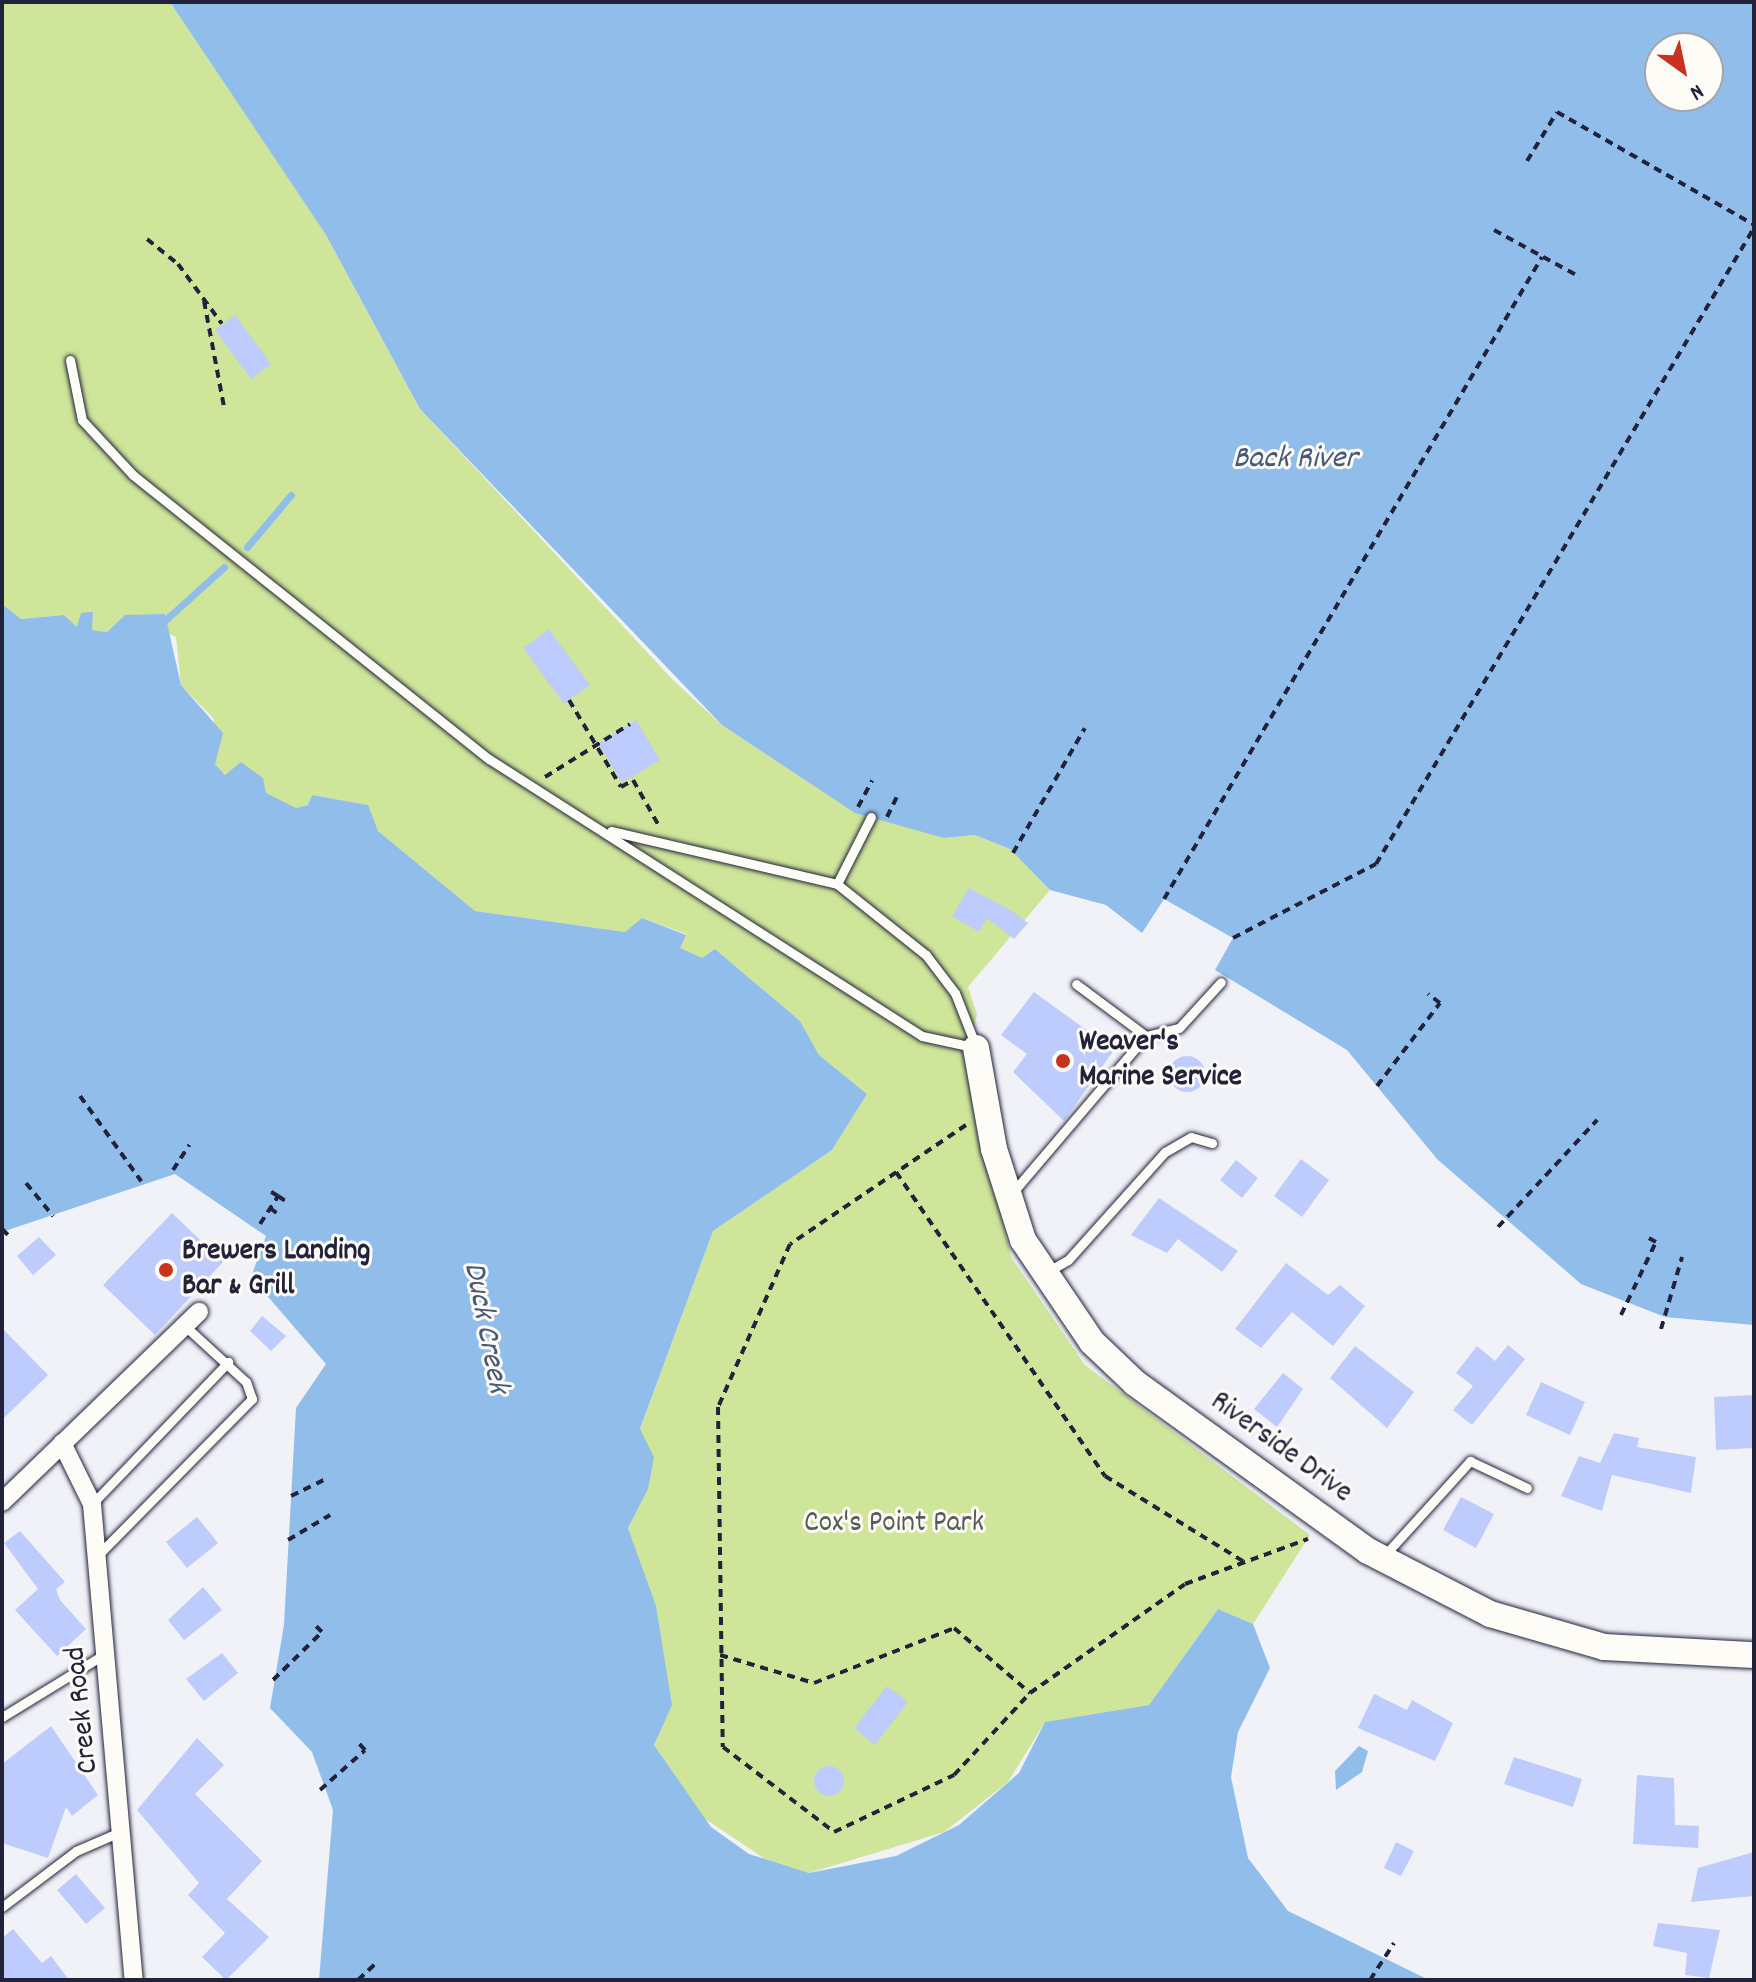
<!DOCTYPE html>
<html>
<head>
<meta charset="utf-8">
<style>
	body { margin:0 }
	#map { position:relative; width:1756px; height:1982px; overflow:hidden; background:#f0f2f8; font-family:Dekko,sans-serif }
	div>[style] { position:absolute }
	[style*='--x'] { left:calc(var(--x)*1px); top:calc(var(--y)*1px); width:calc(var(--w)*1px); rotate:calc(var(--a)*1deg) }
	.green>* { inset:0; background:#cee59a }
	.water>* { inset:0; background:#90bdea }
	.stream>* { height:7px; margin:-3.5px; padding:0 3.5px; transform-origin:3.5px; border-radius:3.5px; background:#90bdea }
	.building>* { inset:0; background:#beccfd }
	.round { border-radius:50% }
	.path>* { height:4px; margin-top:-2px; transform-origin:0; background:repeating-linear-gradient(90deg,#22223b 0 8px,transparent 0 14px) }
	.roads { filter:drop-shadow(0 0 2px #22223b) drop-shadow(0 0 2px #22223b) }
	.lane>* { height:9px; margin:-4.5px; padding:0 4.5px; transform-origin:4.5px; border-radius:4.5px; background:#fdfcf7 }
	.street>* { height:18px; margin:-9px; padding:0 9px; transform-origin:9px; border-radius:9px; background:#fdfcf7 }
	.secondary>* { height:26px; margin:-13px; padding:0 13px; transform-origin:13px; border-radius:13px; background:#fdfcf7 }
	.dots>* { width:22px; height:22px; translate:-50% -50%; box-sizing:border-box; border:4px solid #fdfcf7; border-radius:50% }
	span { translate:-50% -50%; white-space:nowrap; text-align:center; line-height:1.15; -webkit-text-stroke:6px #fdfcf7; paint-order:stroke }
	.poi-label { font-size:30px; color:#22223b; font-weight:700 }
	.left { translate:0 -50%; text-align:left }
	.street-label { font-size:30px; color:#22223b }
	.park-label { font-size:30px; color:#565c58 }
	.water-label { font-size:32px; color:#485878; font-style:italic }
	.frame { position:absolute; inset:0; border:4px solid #22223b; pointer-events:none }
	.north { position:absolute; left:1644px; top:32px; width:80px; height:80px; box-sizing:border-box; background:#fdfcf7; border:2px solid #a5a5ac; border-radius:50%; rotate:147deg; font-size:22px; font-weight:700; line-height:32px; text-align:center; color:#22223b }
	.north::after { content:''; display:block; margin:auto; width:28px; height:36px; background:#c8321e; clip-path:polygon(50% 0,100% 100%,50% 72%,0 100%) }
</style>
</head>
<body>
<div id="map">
	<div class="green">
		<div style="clip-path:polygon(2px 2px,170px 2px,326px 235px,420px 409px,674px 681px,722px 725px,944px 838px,975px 835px,1010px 849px,1050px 890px,968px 987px,977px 1014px,966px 1063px,1011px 1257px,1085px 1365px,1310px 1535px,1253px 1624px,1218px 1609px,1149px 1705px,1045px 1722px,1008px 1782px,944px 1832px,809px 1873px,765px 1859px,704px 1818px,654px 1745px,671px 1705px,658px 1619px,628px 1528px,648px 1489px,640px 1430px,713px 1231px,832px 1150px,867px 1094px,819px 1055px,800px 1021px,715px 949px,702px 959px,679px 948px,686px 934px,642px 918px,625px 932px,475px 911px,378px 831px,367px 805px,312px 795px,308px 805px,296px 808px,225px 775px,215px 764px,214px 719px,181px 685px,176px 637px,125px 615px,107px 632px,92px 630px,93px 612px,77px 627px,64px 615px,21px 619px,2px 604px)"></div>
	</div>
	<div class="water">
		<div style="clip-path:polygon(evenodd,170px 2px,1754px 2px,1754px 1325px,1665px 1317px,1581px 1284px,1437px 1159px,1347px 1050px,1215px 970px,1233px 938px,1164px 899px,1142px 933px,1106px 905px,1050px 890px,1010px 849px,975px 835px,944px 838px,855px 813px,722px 725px,420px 409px,326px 235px,170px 2px,1660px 48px,1708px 48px,1708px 96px,1660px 96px,1660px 48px)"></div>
		<div style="clip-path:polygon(2px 604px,21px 619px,64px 615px,77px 627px,81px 613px,93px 612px,92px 630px,107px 632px,125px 615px,165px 614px,181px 685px,223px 733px,215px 764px,225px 775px,241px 762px,263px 778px,266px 793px,296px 808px,308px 805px,312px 795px,368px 805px,378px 831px,475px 911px,625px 932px,642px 918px,686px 935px,680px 948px,702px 958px,715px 949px,800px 1021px,819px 1055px,867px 1094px,832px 1150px,713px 1231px,640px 1429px,654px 1457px,648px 1489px,628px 1528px,656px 1606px,672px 1705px,654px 1745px,711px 1827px,749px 1854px,809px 1873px,896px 1856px,959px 1825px,1019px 1773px,1045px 1722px,1149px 1705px,1218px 1609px,1253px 1624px,1270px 1668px,1238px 1732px,1231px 1777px,1248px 1858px,1288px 1911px,1429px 1980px,319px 1980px,333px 1810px,312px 1752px,270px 1708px,284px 1625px,296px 1408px,326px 1364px,251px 1277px,266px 1236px,175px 1174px,2px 1232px)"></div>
		<div style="clip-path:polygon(1359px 1746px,1368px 1751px,1362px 1772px,1336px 1790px,1335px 1771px)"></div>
	</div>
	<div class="stream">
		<div style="--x:247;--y:547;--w:68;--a:-49.8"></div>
		<div style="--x:161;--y:624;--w:85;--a:-42.1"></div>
	</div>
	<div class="building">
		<div style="clip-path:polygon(235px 315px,271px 364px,251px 379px,215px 330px)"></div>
		<div style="clip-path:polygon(549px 629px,590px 685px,564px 704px,523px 648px)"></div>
		<div style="clip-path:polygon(636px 720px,660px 760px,622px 783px,598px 743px)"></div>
		<div style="clip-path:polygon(969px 888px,1012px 911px,1028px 923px,1014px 939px,987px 918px,979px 932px,952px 916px)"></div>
		<div style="clip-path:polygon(1034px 992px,1114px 1050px,1064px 1121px,1013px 1072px,1027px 1054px,1001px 1035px)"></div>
		<div class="round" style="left:1169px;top:1056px;width:36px;height:36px"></div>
		<div style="clip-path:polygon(1301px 1159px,1329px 1180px,1302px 1217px,1274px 1196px)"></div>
		<div style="clip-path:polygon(1236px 1160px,1258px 1178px,1242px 1198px,1220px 1180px)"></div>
		<div style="clip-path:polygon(1159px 1198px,1238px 1251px,1222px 1272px,1178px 1239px,1167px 1253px,1131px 1235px)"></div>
		<div style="clip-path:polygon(172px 1213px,223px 1262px,155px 1335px,103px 1285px)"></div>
		<div style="clip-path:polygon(39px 1237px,56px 1255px,33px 1275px,17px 1256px)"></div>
		<div style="clip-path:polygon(1286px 1263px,1328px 1295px,1340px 1285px,1365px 1306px,1333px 1346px,1292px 1312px,1261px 1348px,1235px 1329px)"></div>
		<div style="clip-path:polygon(262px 1316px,286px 1336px,271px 1351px,250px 1331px)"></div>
		<div style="clip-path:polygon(2px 1328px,48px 1375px,2px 1420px)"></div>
		<div style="clip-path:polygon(1508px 1345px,1525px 1359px,1472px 1425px,1453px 1410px,1473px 1386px,1456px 1373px,1477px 1346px,1495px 1361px)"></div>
		<div style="clip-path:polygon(1355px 1346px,1414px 1392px,1387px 1428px,1330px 1378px)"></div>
		<div style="clip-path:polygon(1283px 1373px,1303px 1389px,1277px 1427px,1254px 1409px)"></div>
		<div style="clip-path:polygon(1541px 1382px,1585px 1402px,1570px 1435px,1526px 1415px)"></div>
		<div style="clip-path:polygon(1754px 1395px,1754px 1448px,1716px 1450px,1714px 1397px)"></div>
		<div style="clip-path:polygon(1614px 1433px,1639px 1438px,1637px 1447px,1696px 1457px,1691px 1493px,1612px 1475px,1602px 1511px,1561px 1496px,1579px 1456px,1600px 1463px)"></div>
		<div style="clip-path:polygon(1461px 1497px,1494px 1514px,1476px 1548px,1443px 1530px)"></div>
		<div style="clip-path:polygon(197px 1517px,218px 1543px,187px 1568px,166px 1542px)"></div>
		<div style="clip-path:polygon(20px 1531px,65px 1582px,56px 1589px,60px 1600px,86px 1629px,57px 1656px,15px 1610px,38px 1589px,4px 1543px)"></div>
		<div style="clip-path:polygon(203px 1587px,222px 1610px,184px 1640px,168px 1620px)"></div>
		<div style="clip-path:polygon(222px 1653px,238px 1673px,204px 1701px,186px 1679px)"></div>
		<div style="clip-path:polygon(887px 1686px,908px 1702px,875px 1745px,854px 1728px)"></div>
		<div style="clip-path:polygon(1374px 1694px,1407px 1710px,1412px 1700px,1453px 1723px,1435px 1761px,1358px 1728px)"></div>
		<div style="clip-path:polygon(51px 1726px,98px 1795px,72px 1816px,66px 1807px,48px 1858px,2px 1843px,2px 1764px)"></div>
		<div style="clip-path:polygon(197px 1738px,224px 1765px,195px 1794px,262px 1861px,227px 1899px,269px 1937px,226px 1980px,202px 1957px,225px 1933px,188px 1895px,199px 1883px,137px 1810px)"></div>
		<div style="clip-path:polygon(1514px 1757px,1582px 1779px,1573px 1807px,1504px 1784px)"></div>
		<div class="round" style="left:814px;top:1766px;width:30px;height:30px"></div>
		<div style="clip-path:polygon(1637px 1775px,1674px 1778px,1675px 1825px,1699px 1826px,1698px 1848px,1633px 1844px)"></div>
		<div style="clip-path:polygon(1396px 1842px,1414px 1851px,1401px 1876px,1384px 1868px)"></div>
		<div style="clip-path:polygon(1754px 1852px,1754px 1896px,1691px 1902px,1698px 1868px)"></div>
		<div style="clip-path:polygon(76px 1874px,105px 1908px,86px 1924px,57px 1890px)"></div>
		<div style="clip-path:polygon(1658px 1923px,1720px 1930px,1709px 1978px,1685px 1975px,1687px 1953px,1653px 1946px)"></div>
		<div style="clip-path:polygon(13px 1929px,42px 1963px,51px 1956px,69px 1980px,2px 1980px,2px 1938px)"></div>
	</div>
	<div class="path">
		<div style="--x:1527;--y:161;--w:57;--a:-58.5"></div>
		<div style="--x:1557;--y:112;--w:227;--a:29.8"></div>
		<div style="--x:1494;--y:230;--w:98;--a:28.7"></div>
		<div style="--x:147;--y:239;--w:40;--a:39"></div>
		<div style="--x:178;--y:264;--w:74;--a:53.7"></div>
		<div style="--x:204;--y:301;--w:108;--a:79.3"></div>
		<div style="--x:569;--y:700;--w:101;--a:59.1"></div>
		<div style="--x:621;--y:787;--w:14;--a:-30"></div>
		<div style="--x:633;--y:780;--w:53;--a:60.5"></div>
		<div style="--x:545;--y:777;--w:100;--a:-31.9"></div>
		<div style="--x:858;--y:807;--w:30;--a:-62"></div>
		<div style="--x:887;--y:817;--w:25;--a:-64"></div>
		<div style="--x:1013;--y:853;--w:144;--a:-60.1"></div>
		<div style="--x:1164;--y:899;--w:745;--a:-59.51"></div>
		<div style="--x:1233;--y:938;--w:161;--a:-27.4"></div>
		<div style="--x:1376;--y:864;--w:740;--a:-59.28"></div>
		<div style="--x:1377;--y:1086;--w:104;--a:-52.8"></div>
		<div style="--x:1440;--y:1003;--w:15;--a:-143"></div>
		<div style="--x:80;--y:1096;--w:105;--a:54.3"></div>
		<div style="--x:966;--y:1125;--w:212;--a:145.9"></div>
		<div style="--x:790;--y:1244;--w:178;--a:113.8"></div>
		<div style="--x:718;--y:1407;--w:340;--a:89.2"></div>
		<div style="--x:723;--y:1747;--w:140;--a:37.4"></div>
		<div style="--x:834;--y:1832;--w:133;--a:-25.4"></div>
		<div style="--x:954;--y:1775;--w:112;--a:-47.2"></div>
		<div style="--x:1030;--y:1693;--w:189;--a:-35.1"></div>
		<div style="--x:1185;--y:1584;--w:131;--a:-20.1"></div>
		<div style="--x:173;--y:1170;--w:30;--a:-57"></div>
		<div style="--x:896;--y:1172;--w:369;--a:55.5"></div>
		<div style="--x:1105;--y:1476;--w:163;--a:31.7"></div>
		<div style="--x:26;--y:1183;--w:43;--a:50.7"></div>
		<div style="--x:278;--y:1196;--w:11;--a:34"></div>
		<div style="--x:270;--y:1208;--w:10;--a:37"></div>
		<div style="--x:260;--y:1224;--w:33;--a:-57"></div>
		<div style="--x:278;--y:1196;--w:12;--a:-149"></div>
		<div style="--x:1498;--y:1227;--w:146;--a:-47.2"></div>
		<div style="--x:2;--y:1229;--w:11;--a:45"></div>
		<div style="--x:1621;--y:1315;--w:81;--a:-64.4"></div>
		<div style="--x:1656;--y:1242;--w:13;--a:-151"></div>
		<div style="--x:1661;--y:1329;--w:75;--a:-73.7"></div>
		<div style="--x:291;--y:1496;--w:39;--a:-26"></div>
		<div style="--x:288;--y:1540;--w:49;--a:-30.8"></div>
		<div style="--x:720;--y:1655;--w:98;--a:16.6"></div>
		<div style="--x:814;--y:1683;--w:150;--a:-21.4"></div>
		<div style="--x:954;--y:1628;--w:100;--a:40.5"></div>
		<div style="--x:273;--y:1680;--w:69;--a:-44.4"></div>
		<div style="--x:322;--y:1632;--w:11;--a:-135"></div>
		<div style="--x:320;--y:1790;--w:60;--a:-41.6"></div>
		<div style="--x:365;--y:1750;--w:13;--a:-132"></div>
		<div style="--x:358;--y:1980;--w:26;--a:-43"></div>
		<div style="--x:1370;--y:1980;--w:44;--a:-57"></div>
	</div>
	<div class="roads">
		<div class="lane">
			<div style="--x:70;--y:360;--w:61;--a:78.7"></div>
			<div style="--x:82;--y:420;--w:75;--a:47.2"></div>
			<div style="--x:133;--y:475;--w:455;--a:38.6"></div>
			<div style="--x:489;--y:759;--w:514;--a:32.61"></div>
			<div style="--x:922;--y:1036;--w:52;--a:12.2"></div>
			<div style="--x:611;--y:831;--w:232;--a:13.2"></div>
			<div style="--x:837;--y:884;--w:114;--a:38.6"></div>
			<div style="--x:926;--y:955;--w:48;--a:52.7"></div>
			<div style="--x:955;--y:993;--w:55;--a:68.6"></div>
			<div style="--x:837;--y:884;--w:75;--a:-63.1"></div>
			<div style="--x:1146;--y:1036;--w:34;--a:-14"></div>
			<div style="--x:1179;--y:1028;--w:62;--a:-47.6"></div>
			<div style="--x:1013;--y:1192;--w:205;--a:-49.6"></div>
			<div style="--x:1146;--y:1036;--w:87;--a:-143.4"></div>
			<div style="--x:1047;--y:1272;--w:24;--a:-30"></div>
			<div style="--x:1068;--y:1260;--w:145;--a:-48.1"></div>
			<div style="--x:1165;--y:1152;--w:30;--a:-30"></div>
			<div style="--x:1191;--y:1137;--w:22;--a:16"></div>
			<div style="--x:92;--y:1504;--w:197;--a:-46.2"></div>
			<div style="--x:99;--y:1554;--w:218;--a:-45.4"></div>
			<div style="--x:252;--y:1399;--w:18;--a:-109"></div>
			<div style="--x:246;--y:1382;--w:83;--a:-137.4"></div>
			<div style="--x:1383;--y:1557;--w:130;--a:-47.8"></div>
			<div style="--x:1470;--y:1461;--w:63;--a:25.3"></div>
			<div style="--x:2;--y:1717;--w:121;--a:-31.5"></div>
			<div style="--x:2;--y:1907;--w:93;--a:-37.1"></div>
			<div style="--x:76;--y:1851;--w:48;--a:-23.4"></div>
		</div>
		<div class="street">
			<div style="--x:62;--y:1443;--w:68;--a:63.8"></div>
			<div style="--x:92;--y:1504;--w:478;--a:85"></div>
			<div style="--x:2;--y:1502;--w:274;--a:-44"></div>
		</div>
		<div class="secondary">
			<div style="--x:976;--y:1048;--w:103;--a:79.9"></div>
			<div style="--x:994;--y:1149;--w:96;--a:72.3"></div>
			<div style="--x:1023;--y:1240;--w:123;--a:55.9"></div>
			<div style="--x:1092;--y:1342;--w:59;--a:43.6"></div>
			<div style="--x:1135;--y:1383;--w:287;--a:35.8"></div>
			<div style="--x:1368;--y:1551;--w:137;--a:27.3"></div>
			<div style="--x:1490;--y:1614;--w:119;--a:16.1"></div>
			<div style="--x:1604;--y:1647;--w:150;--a:3.1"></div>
		</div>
	</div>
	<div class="dots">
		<div style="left:1063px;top:1061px;background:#c8321e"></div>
		<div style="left:166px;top:1270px;background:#c8321e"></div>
	</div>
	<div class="poi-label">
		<span class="left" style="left:1079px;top:1061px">Weaver's<br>Marine Service</span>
		<span class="left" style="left:182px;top:1270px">Brewers Landing<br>Bar &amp; Grill</span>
	</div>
	<div class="street-label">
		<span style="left:1280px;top:1449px;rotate:36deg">Riverside Drive</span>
		<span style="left:84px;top:1710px;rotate:-96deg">Creek Road</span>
	</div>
	<div class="park-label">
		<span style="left:894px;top:1525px">Cox's Point Park</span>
	</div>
	<div class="water-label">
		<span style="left:1295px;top:460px">Back River</span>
		<span style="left:484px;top:1328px;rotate:79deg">Duck Creek</span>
	</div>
	<div class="frame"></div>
	<div class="north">N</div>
</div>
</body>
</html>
